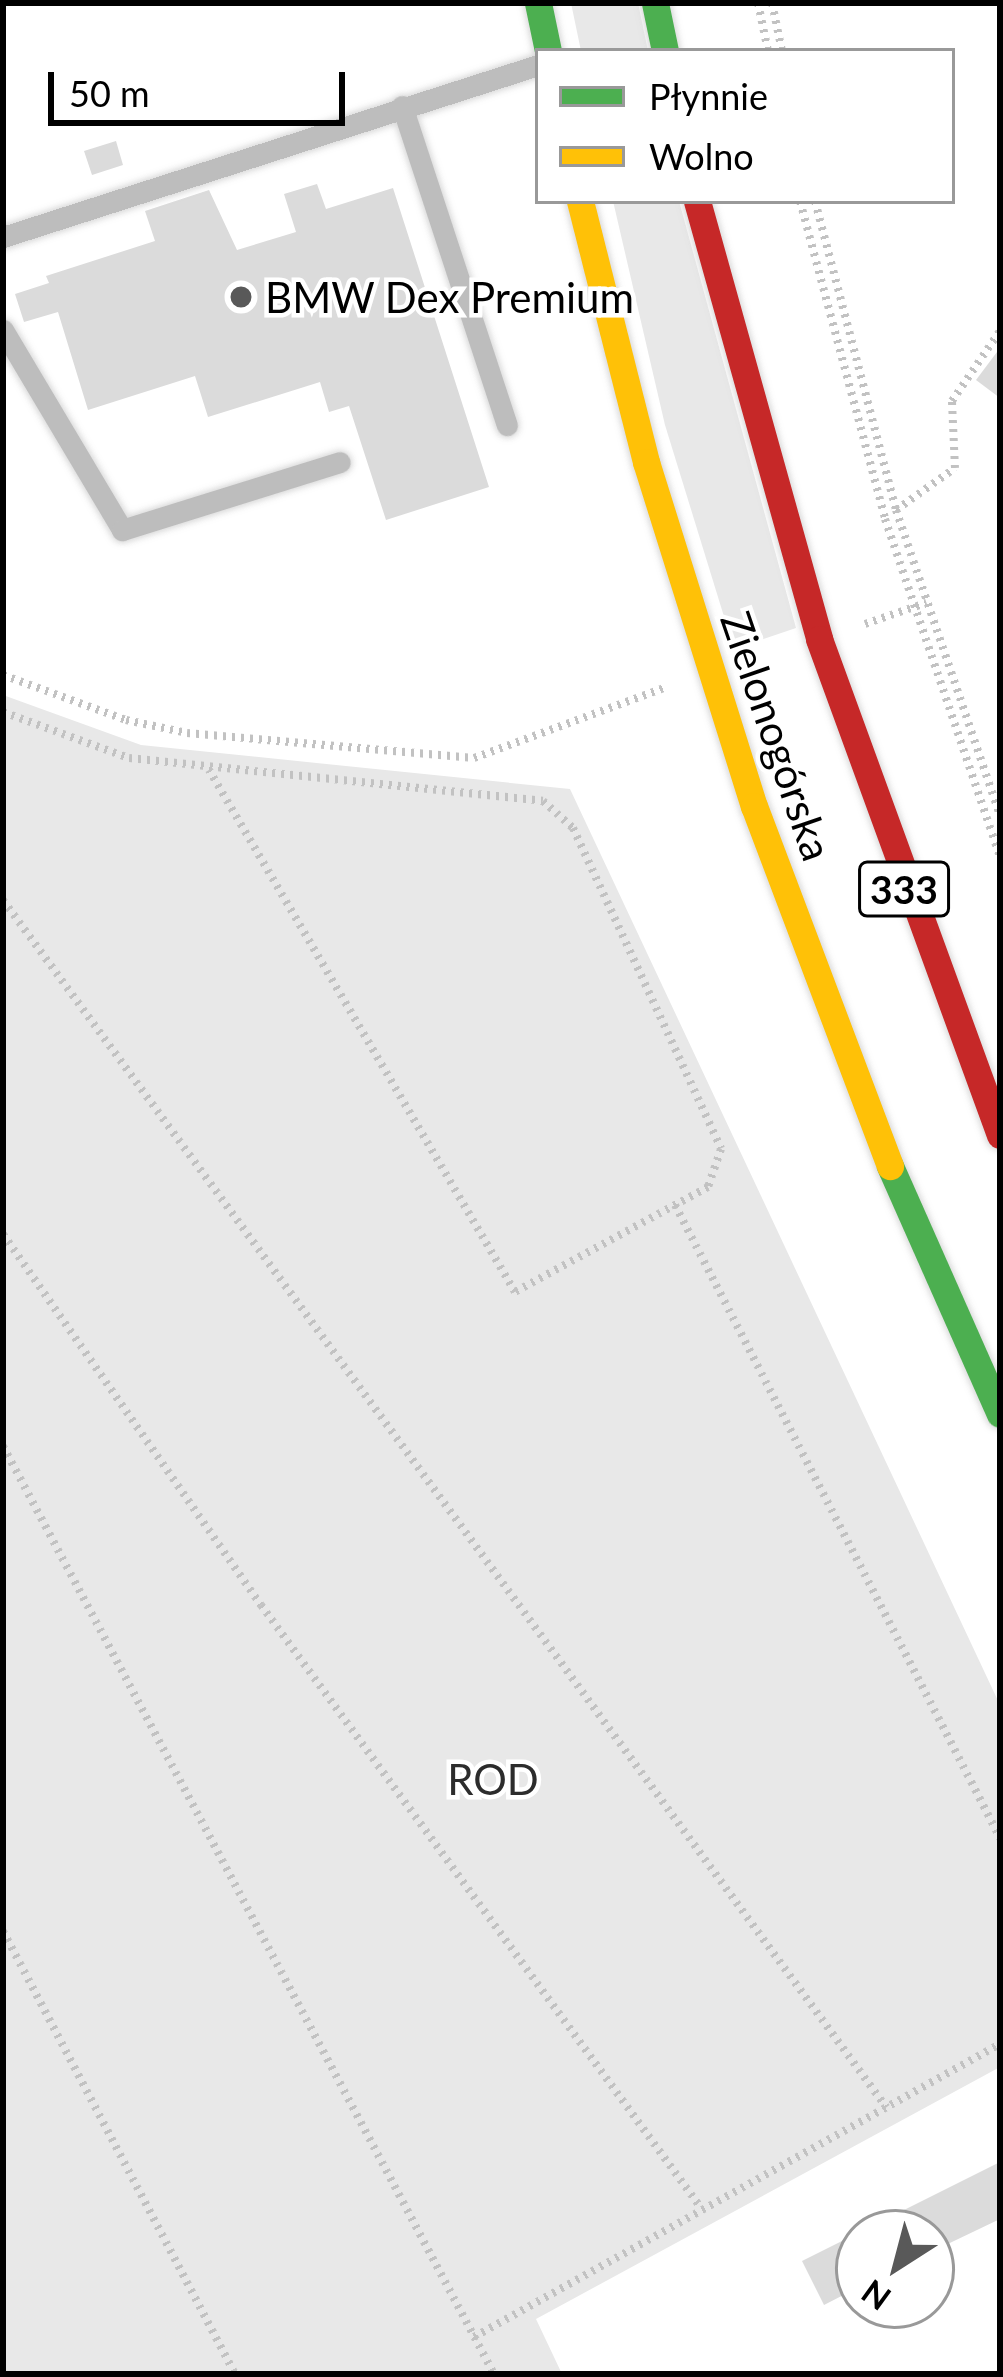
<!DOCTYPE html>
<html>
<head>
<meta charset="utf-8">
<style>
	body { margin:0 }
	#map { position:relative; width:1003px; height:2377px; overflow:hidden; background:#fff; font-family:Lato,sans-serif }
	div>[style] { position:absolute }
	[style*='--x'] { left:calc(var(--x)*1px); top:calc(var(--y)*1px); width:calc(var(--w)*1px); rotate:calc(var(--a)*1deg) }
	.green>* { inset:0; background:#e8e8e8 }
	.building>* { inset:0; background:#dbdbdb }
	.path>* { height:8px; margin-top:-4px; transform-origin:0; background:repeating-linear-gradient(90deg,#c2c2c2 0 3px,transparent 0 9px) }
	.roads { filter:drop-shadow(0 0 3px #dbdbdb) drop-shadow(0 0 3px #dbdbdb) }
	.lane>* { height:21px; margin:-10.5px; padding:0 10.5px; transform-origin:10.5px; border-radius:10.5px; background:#bdbdbd }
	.fast>* { height:27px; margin:-13.5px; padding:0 13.5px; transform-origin:13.5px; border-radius:13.5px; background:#4caf50 }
	.slow>* { height:27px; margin:-13.5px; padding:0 13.5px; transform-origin:13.5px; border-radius:13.5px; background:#ffc107 }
	.jam>* { height:27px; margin:-13.5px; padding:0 13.5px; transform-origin:13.5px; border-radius:13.5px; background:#c62828 }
	.dots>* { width:33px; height:33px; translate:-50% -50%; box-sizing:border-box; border:6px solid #fff; border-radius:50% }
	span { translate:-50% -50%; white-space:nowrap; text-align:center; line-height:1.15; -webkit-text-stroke:9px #fff; paint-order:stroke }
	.shield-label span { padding:3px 9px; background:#fff; border:3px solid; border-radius:9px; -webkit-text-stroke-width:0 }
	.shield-label { font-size:39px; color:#000; font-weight:700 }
	.poi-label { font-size:42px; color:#000 }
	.left { translate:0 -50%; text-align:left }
	.street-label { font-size:42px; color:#000 }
	.park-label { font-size:42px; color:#2c2c2c }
	.frame { position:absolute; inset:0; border:6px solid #000; pointer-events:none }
	.legend { position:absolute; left:535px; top:48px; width:420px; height:156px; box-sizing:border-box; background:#fff; border:3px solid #999; margin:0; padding:15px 21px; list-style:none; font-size:36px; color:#000 }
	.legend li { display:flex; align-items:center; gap:24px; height:60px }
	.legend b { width:60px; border:3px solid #999 }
	.north { position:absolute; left:835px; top:2209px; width:120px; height:120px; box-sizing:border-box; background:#fff; border:3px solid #999; border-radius:50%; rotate:216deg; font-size:33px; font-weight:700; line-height:48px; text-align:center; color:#000 }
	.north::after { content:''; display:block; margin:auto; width:42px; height:54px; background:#595959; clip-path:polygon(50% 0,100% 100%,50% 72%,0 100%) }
	.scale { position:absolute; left:48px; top:72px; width:297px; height:54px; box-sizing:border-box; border:6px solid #000; border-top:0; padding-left:15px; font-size:36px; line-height:42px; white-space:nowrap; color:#000; -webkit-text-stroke:9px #fff; paint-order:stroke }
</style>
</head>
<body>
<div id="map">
	<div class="green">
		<div style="clip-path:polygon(571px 3px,638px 3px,648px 51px,581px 51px)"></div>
		<div style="clip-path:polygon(613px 201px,679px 201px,796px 628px,734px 649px,665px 425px)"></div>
		<div style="clip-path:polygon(3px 695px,141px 745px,570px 789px,1000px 1705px,1000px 2067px,536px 2319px,562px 2374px,3px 2374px)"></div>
	</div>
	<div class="building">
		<div style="clip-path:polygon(116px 141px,123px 165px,92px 175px,84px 151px)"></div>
		<div style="clip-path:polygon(317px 184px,326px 209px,393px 188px,489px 487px,386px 520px,349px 406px,329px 412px,320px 382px,208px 417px,195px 376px,88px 410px,58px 312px,24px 322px,15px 294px,49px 283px,46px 276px,155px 241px,145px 211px,209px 190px,237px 250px,296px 232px,284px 194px)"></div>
		<div style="clip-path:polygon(1000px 348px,1000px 398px,976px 380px)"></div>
		<div style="clip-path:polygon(1000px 2162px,1000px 2219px,931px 2252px,931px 2233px,859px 2233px,859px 2287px,824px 2305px,802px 2261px)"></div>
	</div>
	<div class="path">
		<div style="--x:758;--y:3;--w:49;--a:78.2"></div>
		<div style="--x:772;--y:3;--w:49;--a:78.2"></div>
		<div style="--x:800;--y:201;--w:329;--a:75"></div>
		<div style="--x:885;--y:519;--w:356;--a:71.2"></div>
		<div style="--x:815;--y:201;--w:319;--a:75.3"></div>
		<div style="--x:896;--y:510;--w:323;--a:71.2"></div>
		<div style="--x:896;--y:510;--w:72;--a:-35.4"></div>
		<div style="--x:955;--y:468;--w:67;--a:-92.6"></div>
		<div style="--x:952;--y:401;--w:85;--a:-55.6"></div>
		<div style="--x:865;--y:624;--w:65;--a:-19"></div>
		<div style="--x:3;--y:675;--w:131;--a:20.1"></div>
		<div style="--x:126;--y:720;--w:62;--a:12"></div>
		<div style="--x:187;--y:733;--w:288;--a:5"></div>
		<div style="--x:474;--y:758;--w:206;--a:-20.2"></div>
		<div style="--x:3;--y:712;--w:134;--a:20.1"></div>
		<div style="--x:129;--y:758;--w:416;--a:5.9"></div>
		<div style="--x:543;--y:801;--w:40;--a:42"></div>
		<div style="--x:573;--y:828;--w:353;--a:65.2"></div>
		<div style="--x:721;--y:1149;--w:40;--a:108.9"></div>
		<div style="--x:708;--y:1187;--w:220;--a:151.5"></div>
		<div style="--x:515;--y:1292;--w:605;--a:-120.38"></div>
		<div style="--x:3;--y:900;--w:1496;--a:53.81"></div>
		<div style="--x:675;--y:1205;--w:712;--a:62.82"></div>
		<div style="--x:3;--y:1234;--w:452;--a:55.2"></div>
		<div style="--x:261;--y:1605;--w:746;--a:53.88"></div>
		<div style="--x:3;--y:1446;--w:1050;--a:62.12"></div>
		<div style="--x:3;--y:1931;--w:500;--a:62.36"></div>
		<div style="--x:474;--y:2337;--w:602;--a:-29.12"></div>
	</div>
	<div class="roads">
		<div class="lane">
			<div style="--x:402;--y:106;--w:336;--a:71.8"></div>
			<div style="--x:3;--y:237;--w:562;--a:-17.82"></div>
			<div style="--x:3;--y:330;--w:233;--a:59.2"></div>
			<div style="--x:122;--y:530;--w:228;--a:-17.3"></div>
		</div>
		<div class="fast">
			<div style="--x:538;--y:3;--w:49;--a:78.2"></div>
			<div style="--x:655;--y:3;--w:49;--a:78.2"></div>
			<div style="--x:890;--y:1166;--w:271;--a:66.1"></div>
		</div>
		<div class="slow">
			<div style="--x:580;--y:201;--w:269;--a:75.8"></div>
			<div style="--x:646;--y:462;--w:361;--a:72.6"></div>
			<div style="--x:754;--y:806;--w:385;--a:69.3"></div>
		</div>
		<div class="jam">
			<div style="--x:697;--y:201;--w:455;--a:74.4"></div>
			<div style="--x:819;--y:639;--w:528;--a:69.95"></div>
		</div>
	</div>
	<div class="dots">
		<div style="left:241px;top:297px;background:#595959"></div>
	</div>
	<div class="shield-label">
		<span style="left:904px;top:889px">333</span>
	</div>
	<div class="poi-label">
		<span class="left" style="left:265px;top:297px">BMW Dex Premium</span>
	</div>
	<div class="street-label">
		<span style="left:777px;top:736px;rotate:71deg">Zielonogórska</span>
	</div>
	<div class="park-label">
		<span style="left:493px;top:1779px">ROD</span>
	</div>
	<div class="frame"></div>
	<ul class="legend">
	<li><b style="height:15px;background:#4caf50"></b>Płynnie</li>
	<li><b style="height:15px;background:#ffc107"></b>Wolno</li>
	</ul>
	<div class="north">N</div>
	<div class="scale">50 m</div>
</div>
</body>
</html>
